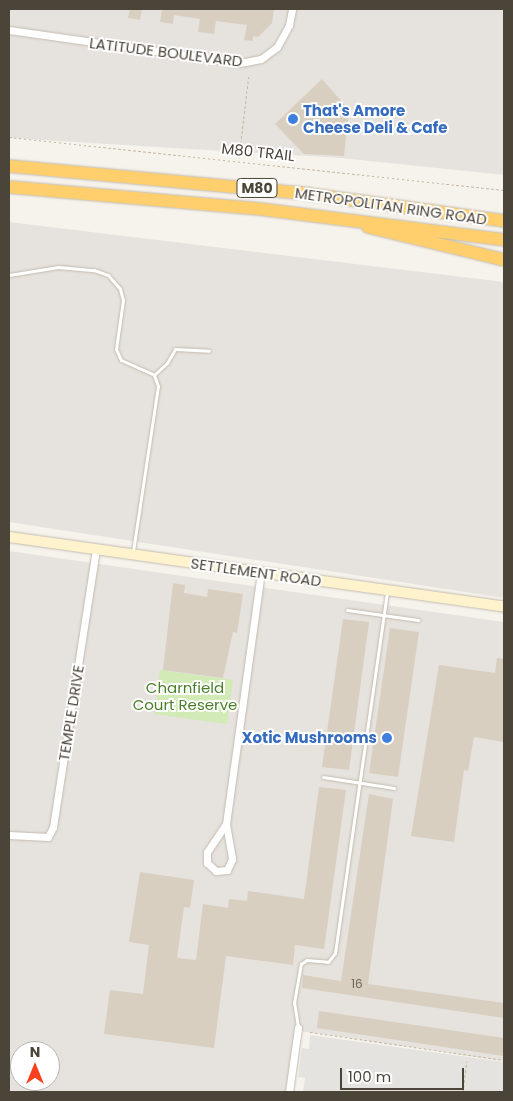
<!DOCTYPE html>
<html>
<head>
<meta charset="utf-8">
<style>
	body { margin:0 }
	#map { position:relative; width:513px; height:1101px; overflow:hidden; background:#f6f3ec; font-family:Poppins,sans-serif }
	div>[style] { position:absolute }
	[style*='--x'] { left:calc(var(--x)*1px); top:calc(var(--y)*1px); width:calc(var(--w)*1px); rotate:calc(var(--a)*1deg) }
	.industrial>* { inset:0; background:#e6e2dd }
	.green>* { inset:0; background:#d2eab5 }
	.parking>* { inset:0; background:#e5e3e0 }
	.building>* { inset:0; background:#d8cfc1 }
	.path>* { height:1px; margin-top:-0.5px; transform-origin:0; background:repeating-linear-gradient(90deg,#c4b79f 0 2.5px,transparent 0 5px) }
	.roads { filter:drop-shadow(0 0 1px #c2bbae) drop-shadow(0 0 1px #c2bbae) }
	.lane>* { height:3px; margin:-1.5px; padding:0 1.5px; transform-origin:1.5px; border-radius:1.5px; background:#fff }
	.street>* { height:7px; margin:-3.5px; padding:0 3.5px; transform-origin:3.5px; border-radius:3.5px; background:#fff }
	.secondary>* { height:10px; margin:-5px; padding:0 5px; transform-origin:5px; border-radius:5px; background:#fff3cd }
	.highway>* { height:12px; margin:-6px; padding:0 6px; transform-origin:6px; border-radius:6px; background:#ffcf6e }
	.dots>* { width:14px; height:14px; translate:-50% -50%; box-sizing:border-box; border:2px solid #fff; border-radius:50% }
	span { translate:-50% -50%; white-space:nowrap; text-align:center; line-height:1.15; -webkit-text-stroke:4px #fff; paint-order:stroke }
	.number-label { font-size:12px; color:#6e675b }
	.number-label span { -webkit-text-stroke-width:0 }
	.shield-label span { padding:1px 4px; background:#fff; border:1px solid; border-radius:4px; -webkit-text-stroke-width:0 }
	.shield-label { font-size:14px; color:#4b4439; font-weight:700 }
	.street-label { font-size:15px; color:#4b4439 }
	.shop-label { font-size:15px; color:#366cbe; font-weight:700 }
	.left { translate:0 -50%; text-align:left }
	.right { translate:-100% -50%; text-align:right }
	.park-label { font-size:15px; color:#4a7f2a }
	.frame { position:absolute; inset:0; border:10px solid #4b4439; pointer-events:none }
	.north { position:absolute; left:10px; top:1041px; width:50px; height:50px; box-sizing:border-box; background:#fff; border:1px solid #b7b4b0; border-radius:50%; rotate:0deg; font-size:14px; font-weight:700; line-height:20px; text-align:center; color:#4b4439 }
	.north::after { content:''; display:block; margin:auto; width:18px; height:22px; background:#fc3f1d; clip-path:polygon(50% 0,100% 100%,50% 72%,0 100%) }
	.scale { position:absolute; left:340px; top:1068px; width:124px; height:22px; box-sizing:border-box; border:2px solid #4b4439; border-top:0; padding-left:6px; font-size:15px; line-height:18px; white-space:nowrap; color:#4b4439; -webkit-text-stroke:4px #fff; paint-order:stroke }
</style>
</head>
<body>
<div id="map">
	<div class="industrial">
		<div style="clip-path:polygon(9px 9px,504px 9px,504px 175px,341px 158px,9px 138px)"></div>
		<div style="clip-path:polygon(9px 222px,504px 282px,504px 598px,9px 522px)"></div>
		<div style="clip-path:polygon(evenodd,9px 551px,504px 622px,504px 1061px,299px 1031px,288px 1092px,9px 1092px,9px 551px,20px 1051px,50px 1051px,50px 1081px,20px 1081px,20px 1051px)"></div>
	</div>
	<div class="green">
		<div style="clip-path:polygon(160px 670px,233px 680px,227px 724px,154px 714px)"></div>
	</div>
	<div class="parking">
		<div style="clip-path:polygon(310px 1035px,504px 1062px,504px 1092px,303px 1092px,305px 1078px,298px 1077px,302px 1048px,309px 1049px)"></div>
	</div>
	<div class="building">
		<div style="clip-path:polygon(130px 9px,142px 9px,140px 20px,128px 18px)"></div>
		<div style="clip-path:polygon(162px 9px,274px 9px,272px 23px,258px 37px,253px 36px,253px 41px,244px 40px,247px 25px,216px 21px,214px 34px,198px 32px,200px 19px,174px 15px,173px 24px,160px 22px)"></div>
		<div style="clip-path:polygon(322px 79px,349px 110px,344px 156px,304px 154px,275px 124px)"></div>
		<div style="clip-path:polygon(173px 583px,185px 585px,184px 593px,207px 597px,208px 589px,243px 594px,237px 633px,233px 632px,223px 678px,163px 670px)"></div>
		<div style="clip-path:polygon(343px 619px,369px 622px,349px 770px,322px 767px)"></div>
		<div style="clip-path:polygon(390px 628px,419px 632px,398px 777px,369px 773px)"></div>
		<div style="clip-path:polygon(497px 658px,504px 659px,504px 742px,474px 737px,468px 771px,464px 770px,454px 842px,411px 836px,439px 665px,495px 673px)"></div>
		<div style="clip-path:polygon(319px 787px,346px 790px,324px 949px,295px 945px,293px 965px,226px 956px,214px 1048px,104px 1034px,110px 990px,143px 994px,149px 945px,129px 942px,140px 872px,194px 880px,190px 908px,184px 907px,177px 958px,196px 960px,203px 904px,228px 908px,229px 899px,247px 901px,248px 891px,304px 899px)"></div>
		<div style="clip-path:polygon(369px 794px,393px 799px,368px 984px,504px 1003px,504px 1018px,302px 988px,303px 975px,341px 981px)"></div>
		<div style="clip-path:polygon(319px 1011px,504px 1038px,504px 1056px,317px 1028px)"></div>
	</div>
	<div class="path">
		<div style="--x:9;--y:137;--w:498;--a:6.1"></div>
		<div style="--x:239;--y:158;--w:85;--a:-83.2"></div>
		<div style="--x:310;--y:1032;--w:196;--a:8.2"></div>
		<div style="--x:463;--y:1092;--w:31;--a:-83"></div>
	</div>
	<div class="roads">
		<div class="lane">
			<div style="--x:9;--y:275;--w:50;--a:-9.3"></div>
			<div style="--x:58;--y:267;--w:36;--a:5"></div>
			<div style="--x:94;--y:270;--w:15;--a:20"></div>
			<div style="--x:108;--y:275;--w:18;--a:49"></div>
			<div style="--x:120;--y:289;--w:11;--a:75"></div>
			<div style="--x:123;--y:300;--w:49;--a:98.1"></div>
			<div style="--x:116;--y:349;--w:12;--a:66"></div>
			<div style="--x:121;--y:360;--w:36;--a:24"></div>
			<div style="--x:154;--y:375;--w:12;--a:70"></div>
			<div style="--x:158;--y:386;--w:167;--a:98.6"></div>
			<div style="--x:154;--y:375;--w:18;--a:-43"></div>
			<div style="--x:167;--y:363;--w:16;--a:-60"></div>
			<div style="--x:175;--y:349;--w:34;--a:3"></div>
			<div style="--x:347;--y:610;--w:72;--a:8"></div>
			<div style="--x:323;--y:777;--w:72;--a:8.8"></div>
			<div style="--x:298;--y:1027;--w:24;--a:-99"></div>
			<div style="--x:294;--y:1003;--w:40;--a:-80"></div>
			<div style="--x:301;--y:964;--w:7;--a:-34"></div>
			<div style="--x:307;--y:960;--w:21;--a:5"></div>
			<div style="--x:328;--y:962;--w:11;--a:-52"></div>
			<div style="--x:335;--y:953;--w:365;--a:-81.8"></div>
		</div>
		<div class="street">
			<div style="--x:9;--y:30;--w:233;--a:8.1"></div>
			<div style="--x:240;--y:63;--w:21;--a:-11"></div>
			<div style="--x:261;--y:59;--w:20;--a:-37"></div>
			<div style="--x:277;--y:47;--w:25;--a:-61"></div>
			<div style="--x:289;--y:25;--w:16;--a:-79"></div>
			<div style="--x:226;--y:824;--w:253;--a:-82.1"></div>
			<div style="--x:226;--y:824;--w:36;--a:80"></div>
			<div style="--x:232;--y:859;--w:12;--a:114"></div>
			<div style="--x:227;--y:870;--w:11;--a:175"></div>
			<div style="--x:216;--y:871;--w:12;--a:-138"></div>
			<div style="--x:207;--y:863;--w:11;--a:-90"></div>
			<div style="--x:207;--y:852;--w:34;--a:-56"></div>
			<div style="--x:9;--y:835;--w:39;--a:3"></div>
			<div style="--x:48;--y:837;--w:11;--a:-63"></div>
			<div style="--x:53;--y:827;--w:281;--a:-81.2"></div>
			<div style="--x:289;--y:1092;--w:65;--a:-82"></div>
		</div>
		<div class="secondary">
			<div style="--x:9;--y:537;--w:500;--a:8"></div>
		</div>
		<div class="highway">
			<div style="--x:9;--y:166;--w:300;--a:5.3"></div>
			<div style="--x:308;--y:194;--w:198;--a:7.8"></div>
			<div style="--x:9;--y:187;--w:252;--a:5"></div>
			<div style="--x:260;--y:209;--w:246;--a:7.2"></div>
			<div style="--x:368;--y:227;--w:140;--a:13.6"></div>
		</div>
	</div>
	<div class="dots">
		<div style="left:293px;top:119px;background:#3f7fe0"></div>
		<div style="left:387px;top:738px;background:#3f7fe0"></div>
	</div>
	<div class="number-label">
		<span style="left:357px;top:984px">16</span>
	</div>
	<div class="shield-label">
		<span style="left:257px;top:188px">M80</span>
	</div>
	<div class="street-label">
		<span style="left:166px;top:52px;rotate:7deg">LATITUDE BOULEVARD</span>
		<span style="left:258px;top:152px;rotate:6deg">M80 TRAIL</span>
		<span style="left:391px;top:206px;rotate:8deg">METROPOLITAN RING ROAD</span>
		<span style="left:256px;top:572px;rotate:8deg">SETTLEMENT ROAD</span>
		<span style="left:71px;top:713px;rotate:-81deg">TEMPLE DRIVE</span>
	</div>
	<div class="shop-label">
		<span class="left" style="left:303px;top:119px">That's Amore<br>Cheese Deli &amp; Cafe</span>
		<span class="right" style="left:377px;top:738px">Xotic Mushrooms</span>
	</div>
	<div class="park-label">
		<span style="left:185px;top:696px">Charnfield<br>Court Reserve</span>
	</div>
	<div class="frame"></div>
	<div class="north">N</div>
	<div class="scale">100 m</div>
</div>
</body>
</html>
